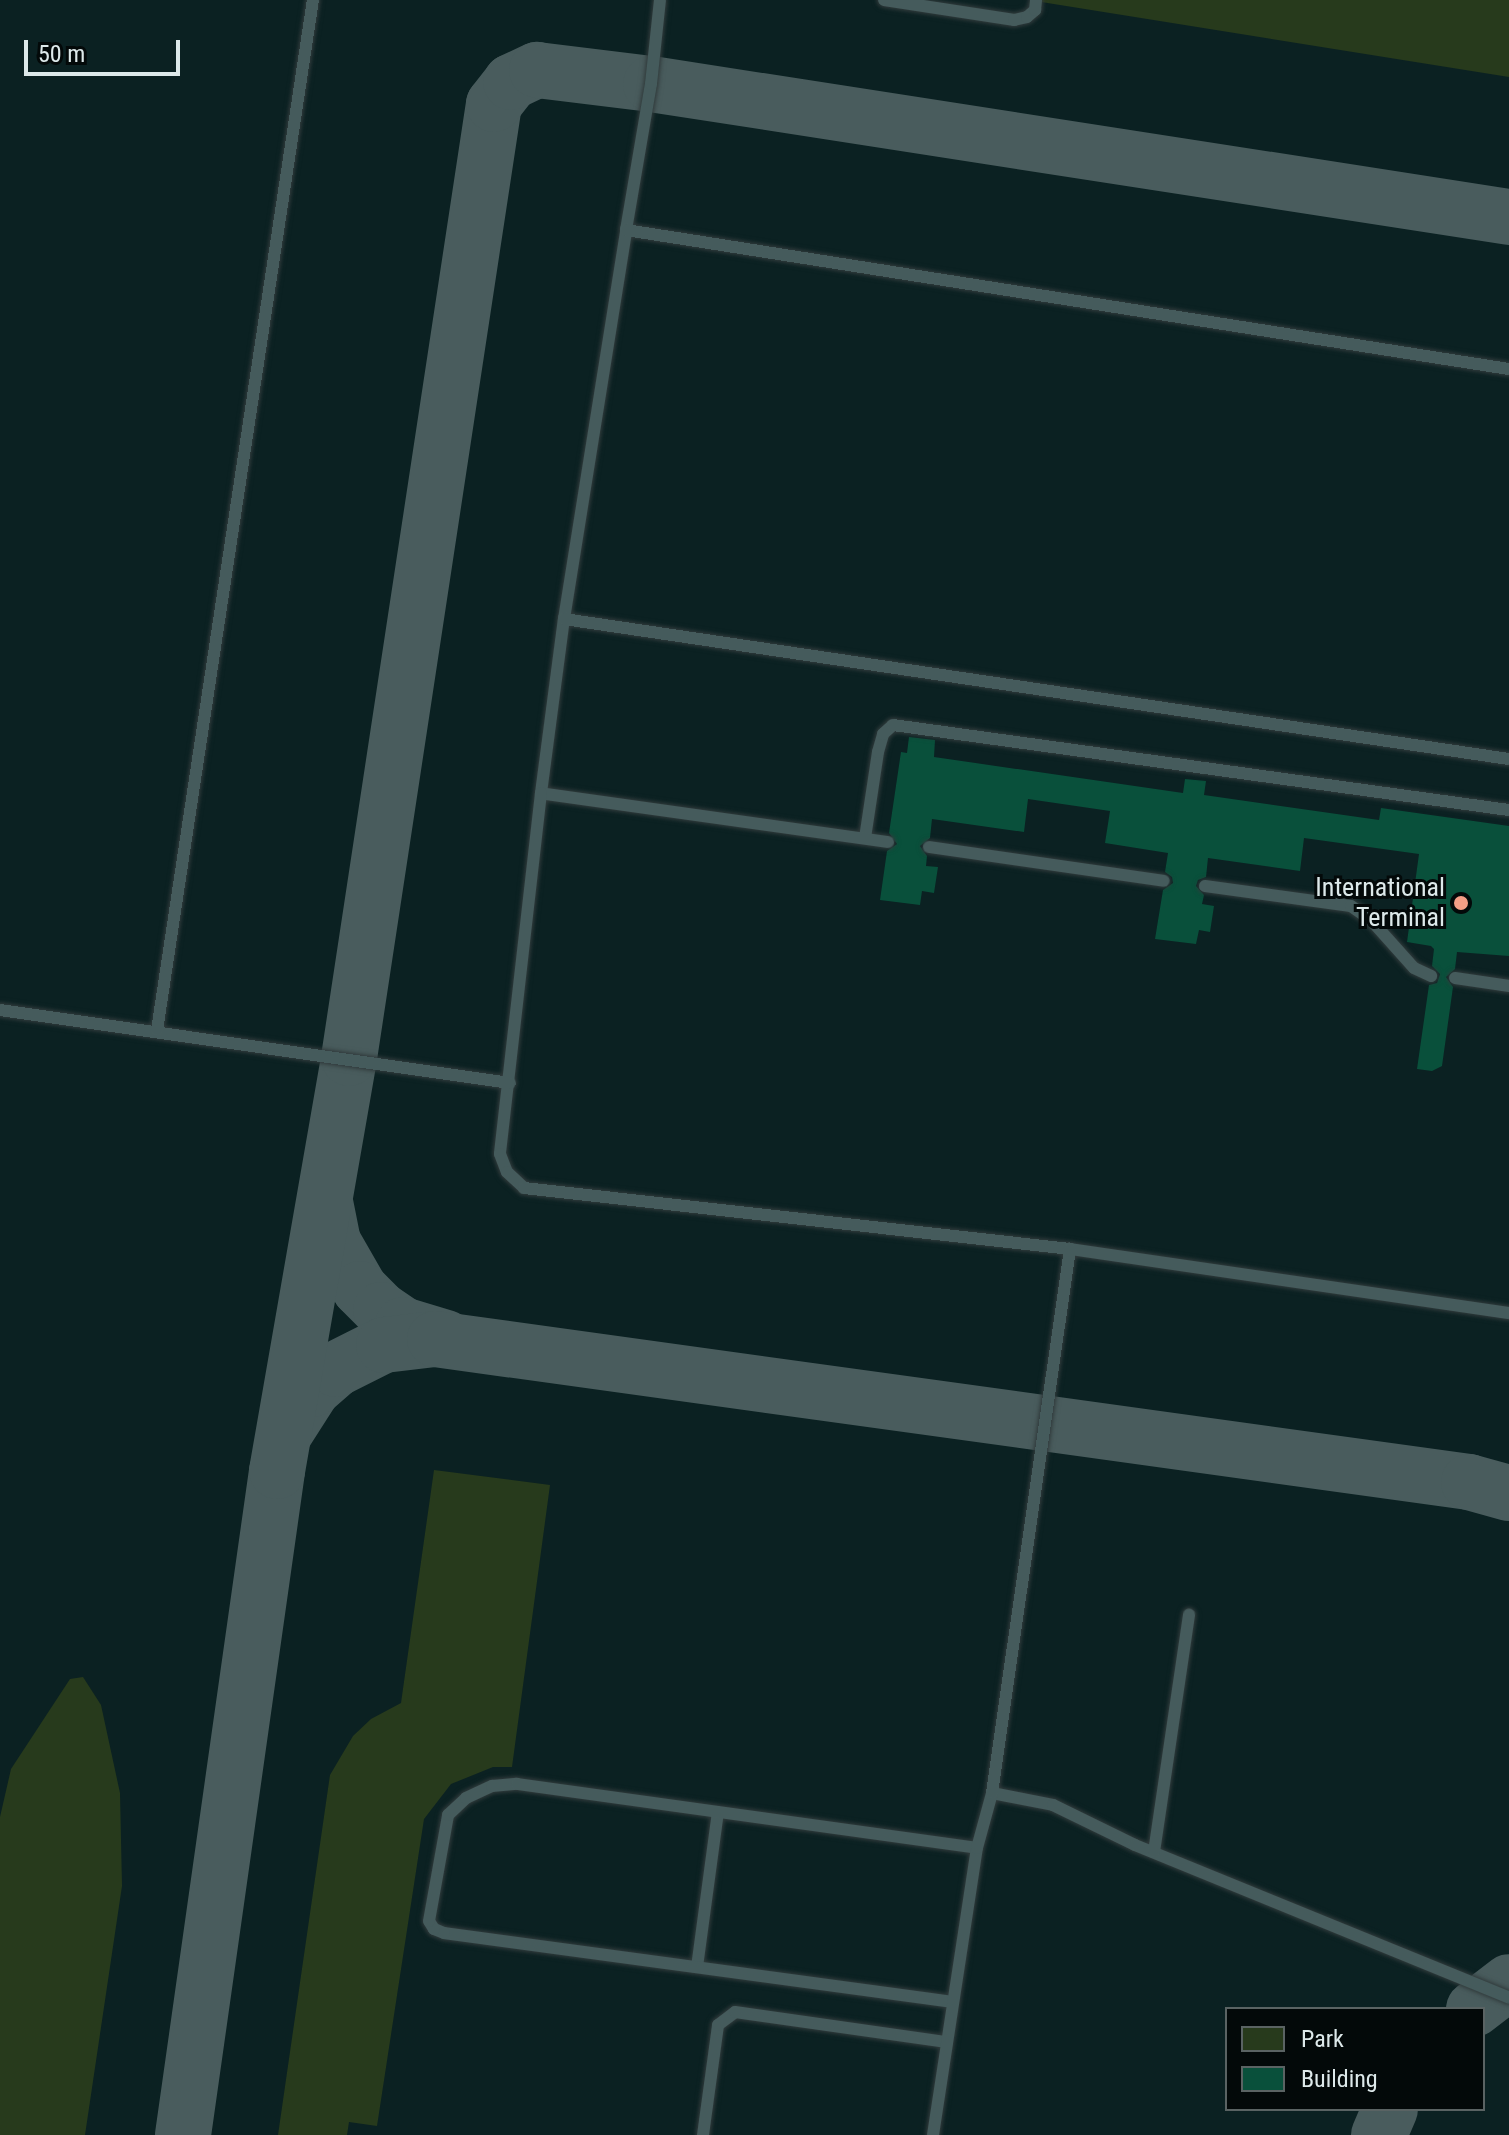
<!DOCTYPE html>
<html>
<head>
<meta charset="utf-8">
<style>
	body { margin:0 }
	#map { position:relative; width:1509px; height:2135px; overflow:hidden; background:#0b2122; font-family:"Roboto Condensed",sans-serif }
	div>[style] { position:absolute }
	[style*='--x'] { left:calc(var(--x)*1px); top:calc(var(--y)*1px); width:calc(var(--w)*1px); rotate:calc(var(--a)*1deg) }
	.green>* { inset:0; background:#273a1c }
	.taxiway>* { height:56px; margin:-28px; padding:0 28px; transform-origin:28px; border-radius:28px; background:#495c5d }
	.building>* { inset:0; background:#09503b }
	.roads { filter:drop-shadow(0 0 2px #313b3c) drop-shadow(0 0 2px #313b3c) }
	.lane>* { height:12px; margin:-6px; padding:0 6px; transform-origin:6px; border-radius:6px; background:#455b5c }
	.dots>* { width:22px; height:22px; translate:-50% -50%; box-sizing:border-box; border:4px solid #030909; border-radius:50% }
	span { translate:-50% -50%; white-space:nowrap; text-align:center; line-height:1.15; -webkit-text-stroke:6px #030909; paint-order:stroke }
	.poi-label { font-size:26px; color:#dde9ea }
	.right { translate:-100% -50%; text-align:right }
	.legend { position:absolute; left:1225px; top:2007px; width:260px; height:104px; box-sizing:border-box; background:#030909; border:2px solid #5a6363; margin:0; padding:10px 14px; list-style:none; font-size:24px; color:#dde9ea }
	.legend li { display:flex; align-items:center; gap:16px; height:40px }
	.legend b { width:40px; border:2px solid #5a6363 }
	.scale { position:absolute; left:24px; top:40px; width:156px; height:36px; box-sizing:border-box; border:4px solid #dde9ea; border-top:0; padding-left:10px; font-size:24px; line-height:28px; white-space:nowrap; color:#dde9ea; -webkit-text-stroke:6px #030909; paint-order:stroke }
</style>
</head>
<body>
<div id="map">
	<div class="green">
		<div style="clip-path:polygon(1509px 0,1509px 77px,1035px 1px,1036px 0)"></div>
		<div style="clip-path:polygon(434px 1470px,550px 1485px,512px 1767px,493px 1767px,451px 1784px,424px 1819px,377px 2126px,349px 2122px,347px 2135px,278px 2135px,330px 1775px,353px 1736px,371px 1719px,401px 1703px)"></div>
		<div style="clip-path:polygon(83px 1677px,101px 1705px,120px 1793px,122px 1886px,85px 2135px,0 2135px,0 1817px,11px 1769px,70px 1679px)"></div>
	</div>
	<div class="taxiway">
		<div style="--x:325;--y:1202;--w:41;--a:78.7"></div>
		<div style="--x:333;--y:1242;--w:54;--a:60.1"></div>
		<div style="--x:360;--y:1289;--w:30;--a:45"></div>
		<div style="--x:381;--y:1310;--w:27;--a:34"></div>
		<div style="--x:403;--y:1325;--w:45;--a:16.8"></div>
		<div style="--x:286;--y:1431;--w:50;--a:-57.3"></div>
		<div style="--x:313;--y:1389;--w:30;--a:-41"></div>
		<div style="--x:336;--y:1369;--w:54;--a:-26.6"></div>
		<div style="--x:384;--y:1345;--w:51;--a:-6.7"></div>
		<div style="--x:435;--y:1339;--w:1044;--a:7.87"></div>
		<div style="--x:1469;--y:1482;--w:41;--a:15.4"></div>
		<div style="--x:1474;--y:2009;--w:44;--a:-37.6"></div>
		<div style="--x:183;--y:2135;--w:671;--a:-81.94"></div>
		<div style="--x:277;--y:1471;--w:419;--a:-80.1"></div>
		<div style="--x:349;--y:1058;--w:965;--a:-81.36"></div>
		<div style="--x:494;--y:104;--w:28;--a:-52"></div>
		<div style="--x:511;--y:82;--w:29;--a:-25"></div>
		<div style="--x:537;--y:70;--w:115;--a:7"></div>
		<div style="--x:651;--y:84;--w:868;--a:8.81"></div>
		<div style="--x:1379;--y:2135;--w:28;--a:-67"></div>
	</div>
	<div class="building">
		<div style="clip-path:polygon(909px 737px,935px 740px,934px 757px,1183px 793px,1185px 779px,1206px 781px,1204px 795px,1379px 820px,1381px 808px,1509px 826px,1509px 956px,1457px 952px,1455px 969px,1446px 977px,1453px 987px,1442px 1066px,1432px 1071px,1417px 1069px,1429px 985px,1437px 983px,1440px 974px,1432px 966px,1434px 949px,1431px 946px,1407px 942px,1419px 854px,1304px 838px,1300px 871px,1208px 858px,1206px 877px,1198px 880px,1196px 886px,1204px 895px,1202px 904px,1214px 906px,1210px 932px,1199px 930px,1196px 944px,1155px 939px,1163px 890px,1173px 883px,1172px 877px,1165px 872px,1168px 853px,1105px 843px,1110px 811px,1028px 799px,1024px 832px,932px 819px,930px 838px,920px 846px,927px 856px,926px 866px,938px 867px,934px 893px,922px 891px,920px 905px,880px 900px,887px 851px,897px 844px,889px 833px,901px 752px,907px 753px)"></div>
	</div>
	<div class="roads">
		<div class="lane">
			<div style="--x:884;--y:0;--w:132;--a:8.7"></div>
			<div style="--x:1014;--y:20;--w:13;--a:-13"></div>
			<div style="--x:1027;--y:17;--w:11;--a:-41"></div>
			<div style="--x:1035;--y:10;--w:10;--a:-84"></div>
			<div style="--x:626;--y:230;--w:148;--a:-80.3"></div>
			<div style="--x:651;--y:84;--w:84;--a:-83.9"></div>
			<div style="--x:564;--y:619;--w:394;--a:-80.9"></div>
			<div style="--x:626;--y:230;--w:894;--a:8.95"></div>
			<div style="--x:541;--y:793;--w:176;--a:-82.5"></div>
			<div style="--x:564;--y:619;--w:955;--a:8.43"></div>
			<div style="--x:865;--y:838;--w:87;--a:-81.4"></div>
			<div style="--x:878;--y:752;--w:19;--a:-74"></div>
			<div style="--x:883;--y:734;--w:13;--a:-42"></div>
			<div style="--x:893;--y:725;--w:622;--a:7.86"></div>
			<div style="--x:888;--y:842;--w:350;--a:-172"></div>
			<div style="--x:541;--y:793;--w:363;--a:96.5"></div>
			<div style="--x:500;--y:1154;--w:19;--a:69"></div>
			<div style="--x:507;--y:1172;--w:23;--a:43"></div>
			<div style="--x:524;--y:1188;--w:549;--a:6.37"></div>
			<div style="--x:1070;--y:1249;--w:444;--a:8.3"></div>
			<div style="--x:929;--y:847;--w:237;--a:8.2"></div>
			<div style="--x:1205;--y:886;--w:147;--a:7.8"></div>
			<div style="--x:1351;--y:906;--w:24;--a:35"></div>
			<div style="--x:1371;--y:920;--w:64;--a:48.1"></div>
			<div style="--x:1414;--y:968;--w:19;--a:25"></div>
			<div style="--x:1455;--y:978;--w:55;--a:8.4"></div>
			<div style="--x:0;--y:1010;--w:515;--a:8.15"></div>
			<div style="--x:157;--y:1030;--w:1042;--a:-81.39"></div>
			<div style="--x:992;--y:1793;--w:62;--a:11.1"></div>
			<div style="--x:1053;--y:1805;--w:91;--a:26"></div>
			<div style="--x:1135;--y:1845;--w:404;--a:22.2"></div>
			<div style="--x:1154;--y:1852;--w:240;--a:-81.6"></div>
			<div style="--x:697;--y:1967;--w:156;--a:-82.3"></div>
			<div style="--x:953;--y:2002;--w:514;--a:-172.28"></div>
			<div style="--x:444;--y:1933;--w:11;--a:-158"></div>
			<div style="--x:434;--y:1929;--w:9;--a:-122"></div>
			<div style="--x:429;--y:1921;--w:108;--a:-79.8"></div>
			<div style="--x:448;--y:1815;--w:25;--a:-43"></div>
			<div style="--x:466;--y:1798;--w:29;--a:-25"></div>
			<div style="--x:492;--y:1786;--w:25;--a:-5"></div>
			<div style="--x:517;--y:1784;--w:464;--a:7.9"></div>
			<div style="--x:703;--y:2135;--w:111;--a:-82.2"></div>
			<div style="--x:718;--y:2025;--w:21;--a:-37"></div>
			<div style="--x:735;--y:2012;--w:214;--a:8.1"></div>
			<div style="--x:933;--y:2135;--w:290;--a:-81.3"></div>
			<div style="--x:977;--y:1848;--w:57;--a:-74.7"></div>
			<div style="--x:992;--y:1793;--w:550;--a:-81.84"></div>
		</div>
	</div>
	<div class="dots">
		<div style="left:1461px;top:903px;background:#f49e86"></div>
	</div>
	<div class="poi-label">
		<span class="right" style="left:1445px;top:903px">International<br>Terminal</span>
	</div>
	<ul class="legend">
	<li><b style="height:22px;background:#273a1c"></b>Park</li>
	<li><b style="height:22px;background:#09503b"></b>Building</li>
	</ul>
	<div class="scale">50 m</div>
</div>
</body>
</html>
